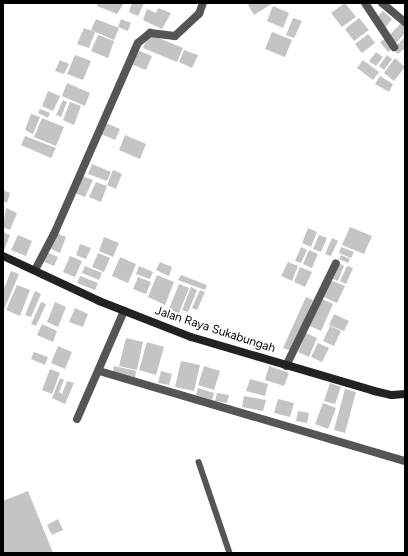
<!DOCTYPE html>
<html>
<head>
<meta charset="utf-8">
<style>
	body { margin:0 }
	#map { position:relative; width:408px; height:556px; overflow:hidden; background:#fff; font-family:Figtree,sans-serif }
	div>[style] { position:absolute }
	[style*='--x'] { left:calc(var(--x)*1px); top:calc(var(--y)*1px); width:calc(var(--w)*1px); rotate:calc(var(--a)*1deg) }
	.building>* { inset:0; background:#c4c4c4 }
	.lane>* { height:5.5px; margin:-2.75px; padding:0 2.75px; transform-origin:2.75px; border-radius:2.75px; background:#555 }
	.street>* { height:8px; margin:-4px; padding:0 4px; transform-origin:4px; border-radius:4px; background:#555 }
	.secondary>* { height:8px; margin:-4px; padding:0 4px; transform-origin:4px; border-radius:4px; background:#222 }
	span { translate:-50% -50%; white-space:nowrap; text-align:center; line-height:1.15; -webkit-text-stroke:3.5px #fff; paint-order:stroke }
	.street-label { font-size:12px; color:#000 }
	.frame { position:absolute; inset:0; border:4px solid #000; pointer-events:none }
</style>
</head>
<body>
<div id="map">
	<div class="building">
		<div style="clip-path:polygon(98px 3px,124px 3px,117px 14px,97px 6px)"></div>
		<div style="clip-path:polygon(132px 3px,144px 3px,138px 16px,129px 12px)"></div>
		<div style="clip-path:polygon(251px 3px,273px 3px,254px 15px,248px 5px)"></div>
		<div style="clip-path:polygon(345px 3px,356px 17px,342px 27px,331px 13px)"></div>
		<div style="clip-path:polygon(273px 6px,289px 13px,283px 28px,267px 21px)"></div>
		<div style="clip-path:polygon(158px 8px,171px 13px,162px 29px,143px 20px,147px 9px,156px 13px)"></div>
		<div style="clip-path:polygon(383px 11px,392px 19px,385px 28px,375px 19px)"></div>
		<div style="clip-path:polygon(293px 18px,302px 21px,294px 38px,286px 35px)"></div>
		<div style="clip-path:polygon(359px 18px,369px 30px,354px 41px,345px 29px)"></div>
		<div style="clip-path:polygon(96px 19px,119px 28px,114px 40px,91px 30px)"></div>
		<div style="clip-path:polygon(121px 19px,131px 23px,128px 31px,118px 27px)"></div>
		<div style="clip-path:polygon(401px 23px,405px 26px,405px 33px,395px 44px,388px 37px)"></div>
		<div style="clip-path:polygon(84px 28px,95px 32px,89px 48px,77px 44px)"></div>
		<div style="clip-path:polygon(272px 32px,292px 40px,285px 57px,265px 49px)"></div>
		<div style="clip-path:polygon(149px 34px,183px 48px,177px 62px,143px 48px)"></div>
		<div style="clip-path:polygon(368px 34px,375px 43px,362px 53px,355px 44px)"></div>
		<div style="clip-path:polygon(98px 35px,114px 41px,108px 58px,91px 51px)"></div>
		<div style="clip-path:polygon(405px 37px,405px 48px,398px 54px,393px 49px)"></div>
		<div style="clip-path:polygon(385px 39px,393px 48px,388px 52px,380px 42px)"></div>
		<div style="clip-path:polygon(137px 50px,152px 56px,146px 70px,131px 64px)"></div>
		<div style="clip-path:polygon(184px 50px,198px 55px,192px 68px,179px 62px)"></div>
		<div style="clip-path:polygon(376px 52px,383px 57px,376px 66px,369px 61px)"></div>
		<div style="clip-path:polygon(75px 55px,91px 61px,83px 80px,67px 74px)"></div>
		<div style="clip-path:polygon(387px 55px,392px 59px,384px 70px,379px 66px)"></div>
		<div style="clip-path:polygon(395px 58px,405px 67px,394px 81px,384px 73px)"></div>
		<div style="clip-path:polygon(60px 60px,69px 64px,64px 74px,55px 71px)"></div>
		<div style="clip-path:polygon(363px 60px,379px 72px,373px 80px,357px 68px)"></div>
		<div style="clip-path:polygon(380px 76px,393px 84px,389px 92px,375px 84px)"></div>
		<div style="clip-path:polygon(67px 83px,90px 93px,85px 106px,62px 96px)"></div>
		<div style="clip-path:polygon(48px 91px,60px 96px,53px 111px,42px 106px)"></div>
		<div style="clip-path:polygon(63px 100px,67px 102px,61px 117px,56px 115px)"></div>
		<div style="clip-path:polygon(70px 102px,81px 106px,74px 125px,63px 120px)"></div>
		<div style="clip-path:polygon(40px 109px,50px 113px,48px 118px,38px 113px)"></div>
		<div style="clip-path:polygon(31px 114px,40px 117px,33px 134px,25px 130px)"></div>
		<div style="clip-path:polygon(42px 118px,64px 127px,56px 146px,34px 137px)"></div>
		<div style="clip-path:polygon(106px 123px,120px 129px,115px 140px,101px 134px)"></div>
		<div style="clip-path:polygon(125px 135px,146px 144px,140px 159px,119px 150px)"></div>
		<div style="clip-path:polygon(25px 136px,56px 148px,51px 158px,21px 145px)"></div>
		<div style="clip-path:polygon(92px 164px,111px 172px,107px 181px,88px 174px)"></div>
		<div style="clip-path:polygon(113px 170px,122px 174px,116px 189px,107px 185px)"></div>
		<div style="clip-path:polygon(82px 176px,93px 180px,85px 197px,75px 193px)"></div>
		<div style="clip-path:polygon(96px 182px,107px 186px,101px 202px,89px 197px)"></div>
		<div style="clip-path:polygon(3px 190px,10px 193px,7px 203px,3px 201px)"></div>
		<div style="clip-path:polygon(6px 208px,17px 213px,10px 230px,3px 227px)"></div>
		<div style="clip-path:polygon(350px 227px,372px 236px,364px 254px,342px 245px)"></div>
		<div style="clip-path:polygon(308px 228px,317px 232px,311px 247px,302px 243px)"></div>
		<div style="clip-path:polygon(3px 232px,10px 235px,3px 253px)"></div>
		<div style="clip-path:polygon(56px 233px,66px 237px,60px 253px,49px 248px)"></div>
		<div style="clip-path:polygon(18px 235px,32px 241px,26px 256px,11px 250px)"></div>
		<div style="clip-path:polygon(319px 235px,327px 238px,321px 252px,313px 249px)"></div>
		<div style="clip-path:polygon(104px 237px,119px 243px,113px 257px,99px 251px)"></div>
		<div style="clip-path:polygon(332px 238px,338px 241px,331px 256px,325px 254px)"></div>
		<div style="clip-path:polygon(80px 244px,91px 248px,86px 259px,76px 255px)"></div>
		<div style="clip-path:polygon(301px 247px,307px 250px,301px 263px,295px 261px)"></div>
		<div style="clip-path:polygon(341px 247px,354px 252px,351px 258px,339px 253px)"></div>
		<div style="clip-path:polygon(309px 250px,318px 254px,312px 268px,303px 264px)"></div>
		<div style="clip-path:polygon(46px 252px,58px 257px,54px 266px,42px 261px)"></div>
		<div style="clip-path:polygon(98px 253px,110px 258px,104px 272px,92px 267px)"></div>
		<div style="clip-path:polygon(341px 255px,350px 259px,348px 263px,339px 259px)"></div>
		<div style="clip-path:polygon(70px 256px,82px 261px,75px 277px,63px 272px)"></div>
		<div style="clip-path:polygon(120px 257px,136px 264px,128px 283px,112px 276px)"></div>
		<div style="clip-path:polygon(160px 262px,172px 267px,169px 276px,156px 270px)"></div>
		<div style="clip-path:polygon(288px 262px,298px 266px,292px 281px,281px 276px)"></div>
		<div style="clip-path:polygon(338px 263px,344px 266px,338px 281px,331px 278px)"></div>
		<div style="clip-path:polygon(85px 266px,102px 273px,99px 280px,82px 273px)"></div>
		<div style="clip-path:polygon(139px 266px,153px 272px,150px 279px,136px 274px)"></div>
		<div style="clip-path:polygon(347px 266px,353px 268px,346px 284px,340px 281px)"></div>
		<div style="clip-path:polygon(300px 267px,312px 272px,305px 287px,294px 282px)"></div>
		<div style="clip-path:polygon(11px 271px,19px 274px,3px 312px,3px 291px)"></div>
		<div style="clip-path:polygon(157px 275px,174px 282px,165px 305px,148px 297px)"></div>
		<div style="clip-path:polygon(181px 275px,207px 285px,205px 290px,178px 280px)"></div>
		<div style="clip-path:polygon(80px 276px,98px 283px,95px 290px,77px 283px)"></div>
		<div style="clip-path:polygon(138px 277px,151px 282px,146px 294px,133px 289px)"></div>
		<div style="clip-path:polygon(330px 280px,345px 286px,337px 303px,322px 296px)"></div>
		<div style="clip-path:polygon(179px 284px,189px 288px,179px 313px,169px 309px)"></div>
		<div style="clip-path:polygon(17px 285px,30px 290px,20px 316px,6px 310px)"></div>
		<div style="clip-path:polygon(191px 287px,197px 290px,188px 312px,182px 310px)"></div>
		<div style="clip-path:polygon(200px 290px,205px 292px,197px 310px,192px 308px)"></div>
		<div style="clip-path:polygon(35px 291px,41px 294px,31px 317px,25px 315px)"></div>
		<div style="clip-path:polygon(306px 297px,313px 300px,291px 351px,283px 348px)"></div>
		<div style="clip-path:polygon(322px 299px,333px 304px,321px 331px,310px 326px)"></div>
		<div style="clip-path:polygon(41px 302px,46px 304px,36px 326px,31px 324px)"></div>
		<div style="clip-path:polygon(55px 302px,66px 307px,58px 327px,47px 322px)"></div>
		<div style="clip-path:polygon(75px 308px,88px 314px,83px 327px,69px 322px)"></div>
		<div style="clip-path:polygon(334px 314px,349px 321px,344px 331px,329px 325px)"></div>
		<div style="clip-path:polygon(42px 324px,57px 331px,53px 342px,37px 335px)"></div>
		<div style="clip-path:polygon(330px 326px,341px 331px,334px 346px,323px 341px)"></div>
		<div style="clip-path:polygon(306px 333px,317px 338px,309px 357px,298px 352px)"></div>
		<div style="clip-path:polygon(126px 338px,143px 342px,137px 370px,119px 366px)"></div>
		<div style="clip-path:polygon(147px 342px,164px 347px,156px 375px,139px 370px)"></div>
		<div style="clip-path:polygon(318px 343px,329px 348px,322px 362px,311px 357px)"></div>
		<div style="clip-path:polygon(58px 346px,72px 352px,65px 369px,51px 363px)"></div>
		<div style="clip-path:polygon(34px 352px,48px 357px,45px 365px,31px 359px)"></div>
		<div style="clip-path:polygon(181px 361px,200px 365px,194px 391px,175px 387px)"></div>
		<div style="clip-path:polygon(114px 366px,136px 371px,135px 378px,113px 372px)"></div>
		<div style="clip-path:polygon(204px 366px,220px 371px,214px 390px,198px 385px)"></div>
		<div style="clip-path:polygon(269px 366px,289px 373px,284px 386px,265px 380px)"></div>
		<div style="clip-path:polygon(50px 369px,60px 373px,52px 394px,42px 390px)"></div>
		<div style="clip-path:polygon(161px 371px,172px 374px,169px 385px,158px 383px)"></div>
		<div style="clip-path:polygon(60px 378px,64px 380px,59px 392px,62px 394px,67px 381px,74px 383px,65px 404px,52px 398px)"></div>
		<div style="clip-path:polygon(250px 379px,268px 384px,265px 396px,246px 391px)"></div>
		<div style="clip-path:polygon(330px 383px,341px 387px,335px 404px,324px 401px)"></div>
		<div style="clip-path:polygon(198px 388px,214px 393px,212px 400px,196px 395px)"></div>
		<div style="clip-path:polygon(345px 389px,356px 392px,345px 433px,334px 430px)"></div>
		<div style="clip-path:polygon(217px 393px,229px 395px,227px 403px,215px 401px)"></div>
		<div style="clip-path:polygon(244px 396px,266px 400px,263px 411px,242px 407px)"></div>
		<div style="clip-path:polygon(278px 399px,294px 403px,290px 417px,274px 413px)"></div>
		<div style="clip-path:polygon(323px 403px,336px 408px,328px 429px,315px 424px)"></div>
		<div style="clip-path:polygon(298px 411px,309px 413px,307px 423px,296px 421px)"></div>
		<div style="clip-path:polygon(28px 491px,53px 553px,3px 553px,3px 501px)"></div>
		<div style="clip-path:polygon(58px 519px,63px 530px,52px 535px,47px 525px)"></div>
	</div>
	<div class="lane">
		<div style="--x:199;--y:462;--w:96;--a:71.2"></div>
	</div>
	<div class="street">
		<div style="--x:365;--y:3;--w:53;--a:56.6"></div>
		<div style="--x:382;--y:3;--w:30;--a:40"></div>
		<div style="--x:35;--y:270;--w:41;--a:-62.2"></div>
		<div style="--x:54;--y:234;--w:209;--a:-66.3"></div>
		<div style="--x:138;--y:43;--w:16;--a:-40"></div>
		<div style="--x:150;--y:33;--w:25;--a:7"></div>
		<div style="--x:175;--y:36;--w:33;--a:-43"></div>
		<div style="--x:199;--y:14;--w:12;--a:-70"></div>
		<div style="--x:286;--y:366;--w:114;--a:-64.1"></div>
		<div style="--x:99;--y:371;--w:319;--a:16.4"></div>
		<div style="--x:77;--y:419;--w:118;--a:-66.5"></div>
	</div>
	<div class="secondary">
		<div style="--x:3;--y:256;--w:106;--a:25.1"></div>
		<div style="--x:99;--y:301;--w:99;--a:21.4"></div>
		<div style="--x:191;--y:337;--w:191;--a:16.4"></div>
		<div style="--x:374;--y:391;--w:18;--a:13"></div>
		<div style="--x:392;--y:395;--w:13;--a:-4"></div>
	</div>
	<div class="street-label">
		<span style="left:215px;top:330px;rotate:18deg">Jalan Raya Sukabungah</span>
	</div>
	<div class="frame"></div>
</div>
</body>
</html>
